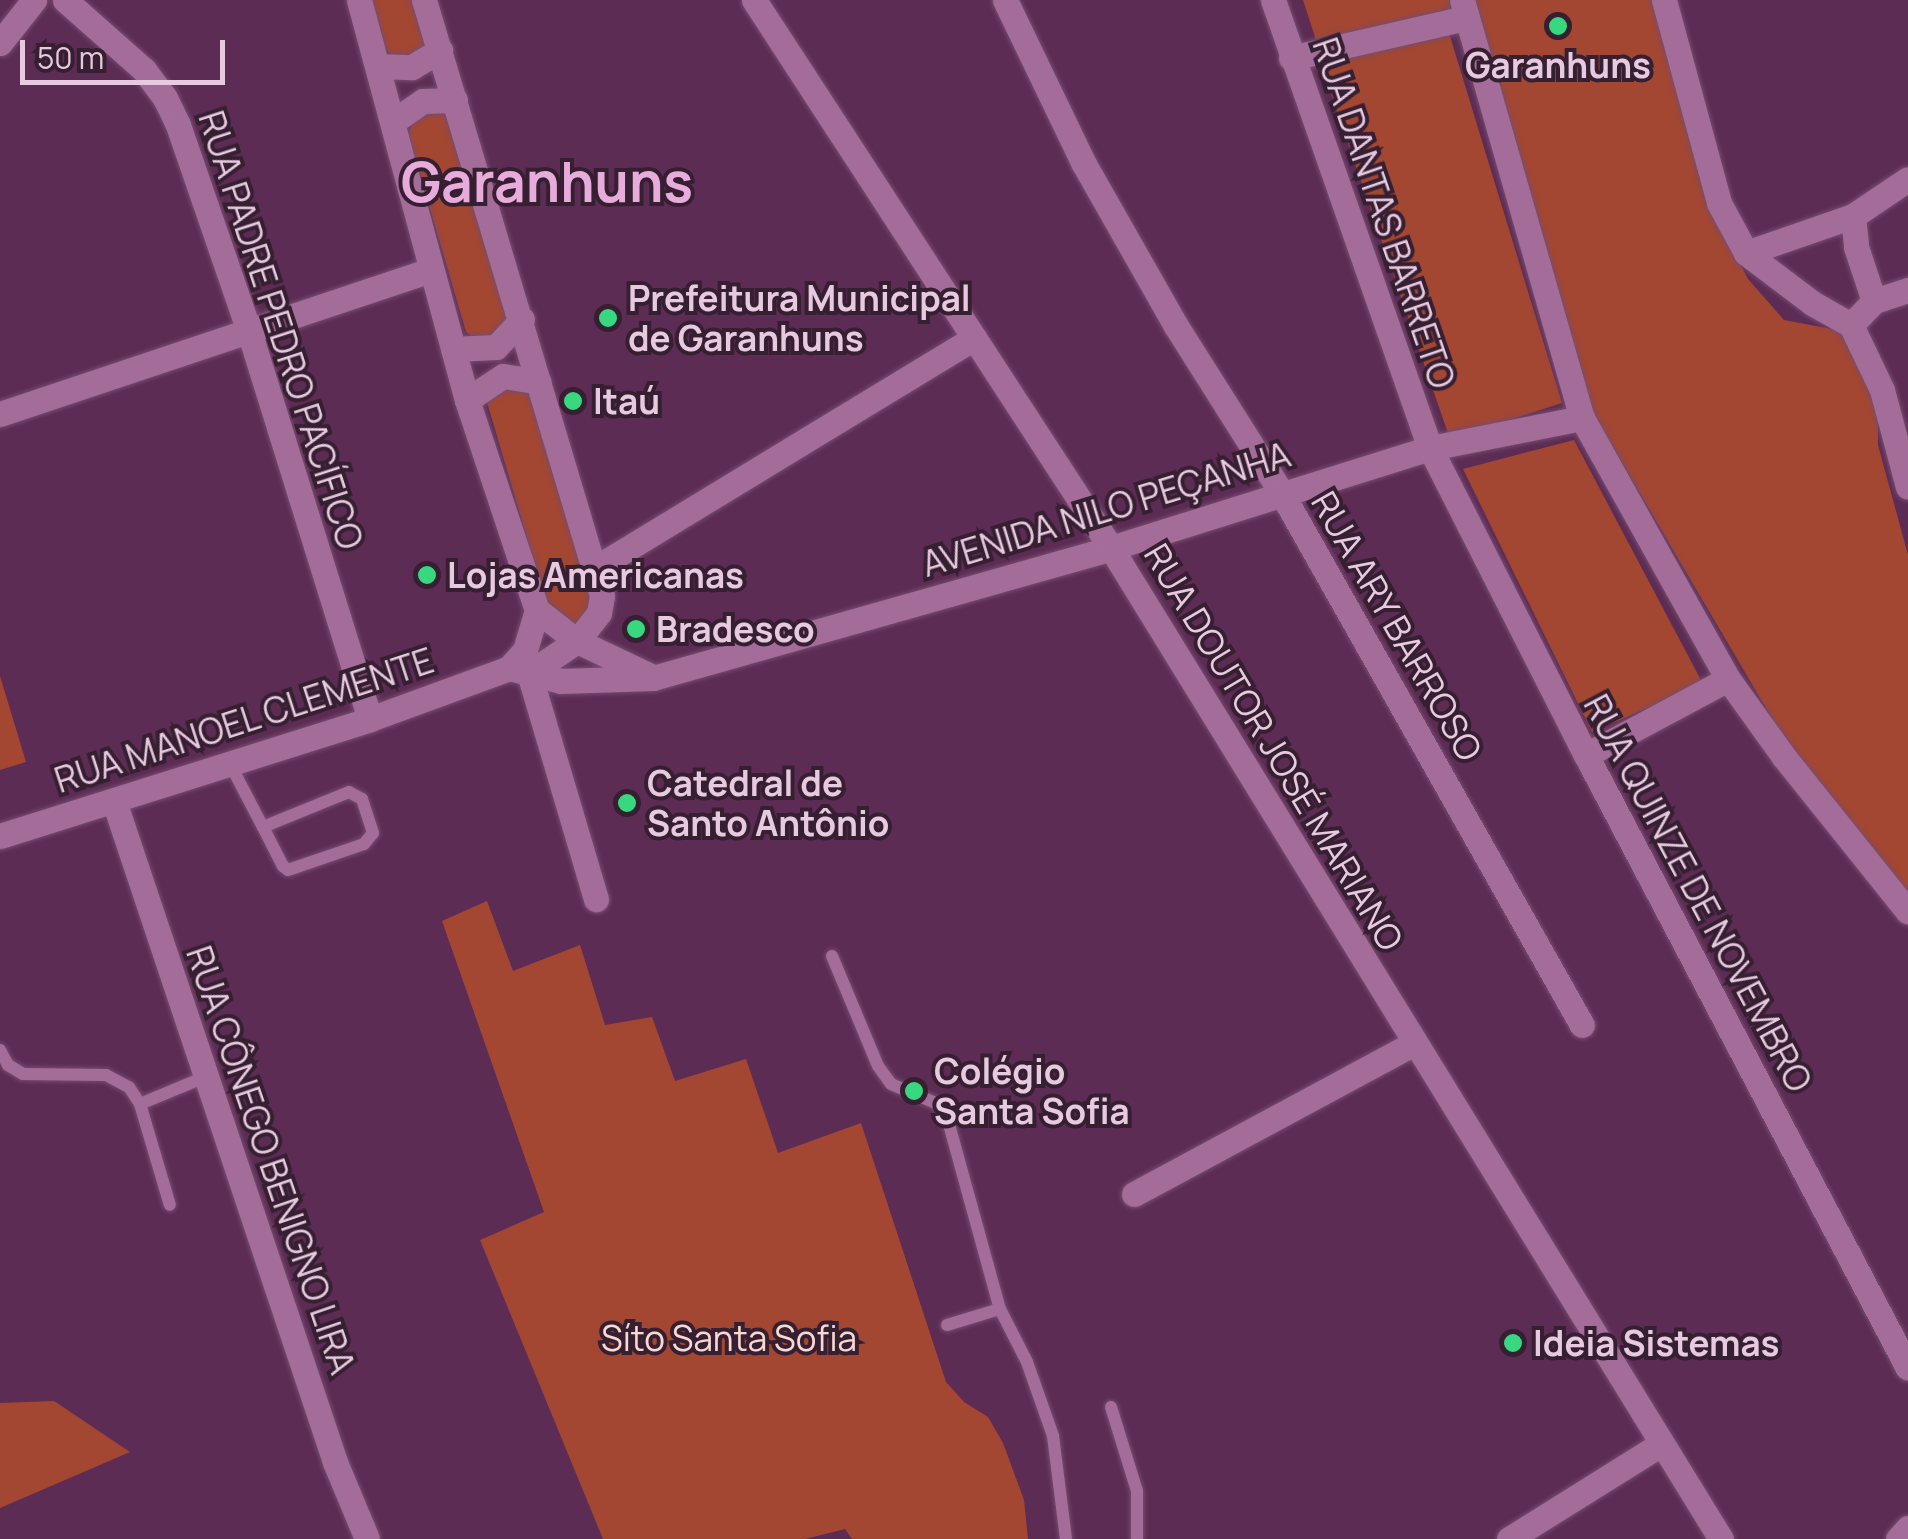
<!DOCTYPE html>
<html>
<head>
<meta charset="utf-8">
<style>
	body { margin:0 }
	#map { position:relative; width:1908px; height:1539px; overflow:hidden; background:#5d2c55; font-family:Manrope,sans-serif }
	div>[style] { position:absolute }
	[style*='--x'] { left:calc(var(--x)*1px); top:calc(var(--y)*1px); width:calc(var(--w)*1px); rotate:calc(var(--a)*1deg) }
	.green>* { inset:0; background:#a44732 }
	.roads { filter:drop-shadow(0 0 2px #764c6f) drop-shadow(0 0 2px #764c6f) }
	.lane>* { height:12px; margin:-6px; padding:0 6px; transform-origin:6px; border-radius:6px; background:#a46d99 }
	.street>* { height:25px; margin:-12.5px; padding:0 12.5px; transform-origin:12.5px; border-radius:12.5px; background:#a46d99 }
	.secondary>* { height:25px; margin:-12.5px; padding:0 12.5px; transform-origin:12.5px; border-radius:12.5px; background:#a46d99 }
	.dots>* { width:28px; height:28px; translate:-50% -50%; box-sizing:border-box; border:5px solid #351f31; border-radius:50% }
	span { translate:-50% -50%; white-space:nowrap; text-align:center; line-height:1.15; -webkit-text-stroke:8px #351f31; paint-order:stroke }
	.poi-label { font-size:35px; color:#e7c9e0; font-weight:700 }
	.left { translate:0 -50%; text-align:left }
	.street-label { font-size:35px; color:#e7c9e0 }
	.park-label { font-size:35px; color:#f8d8d1 }
	.town-label { font-size:55px; color:#e7acdb; font-weight:700 }
	.scale { position:absolute; left:20px; top:40px; width:205px; height:45px; box-sizing:border-box; border:5px solid #e7c9e0; border-top:0; padding-left:12px; font-size:30px; line-height:35px; white-space:nowrap; color:#e7c9e0; -webkit-text-stroke:8px #351f31; paint-order:stroke }
</style>
</head>
<body>
<div id="map">
	<div class="green">
		<div style="clip-path:polygon(370px 0,417px 0,431px 49px,399px 61px,384px 48px)"></div>
		<div style="clip-path:polygon(1303px 0,1449px 0,1451px 9px,1316px 40px)"></div>
		<div style="clip-path:polygon(1471px 0,1652px 0,1711px 208px,1748px 279px,1784px 320px,1842px 331px,1878px 398px,1878px 445px,1908px 555px,1908px 893px,1800px 766px,1595px 417px)"></div>
		<div style="clip-path:polygon(1449px 33px,1562px 403px,1450px 439px,1321px 65px)"></div>
		<div style="clip-path:polygon(452px 112px,515px 321px,481px 344px,466px 332px,408px 133px,417px 113px)"></div>
		<div style="clip-path:polygon(502px 383px,535px 390px,598px 602px,578px 630px,548px 609px,486px 399px)"></div>
		<div style="clip-path:polygon(1574px 440px,1703px 684px,1592px 732px,1463px 469px)"></div>
		<div style="clip-path:polygon(0 676px,26px 762px,0 770px)"></div>
		<div style="clip-path:polygon(487px 901px,513px 971px,580px 945px,605px 1025px,652px 1017px,675px 1081px,746px 1059px,778px 1153px,861px 1123px,946px 1382px,964px 1402px,988px 1417px,1003px 1443px,1024px 1500px,1028px 1539px,852px 1539px,845px 1529px,805px 1539px,603px 1539px,480px 1240px,544px 1212px,442px 921px)"></div>
		<div style="clip-path:polygon(54px 1401px,130px 1452px,0 1508px,0 1403px)"></div>
	</div>
	<div class="roads">
		<div class="lane">
			<div style="--x:230;--y:764;--w:71;--a:62.4"></div>
			<div style="--x:263;--y:827;--w:44;--a:62.9"></div>
			<div style="--x:283;--y:866;--w:6;--a:39"></div>
			<div style="--x:288;--y:870;--w:80;--a:-18.9"></div>
			<div style="--x:364;--y:844;--w:14;--a:-51"></div>
			<div style="--x:373;--y:833;--w:36;--a:-108"></div>
			<div style="--x:362;--y:799;--w:15;--a:-152"></div>
			<div style="--x:349;--y:792;--w:93;--a:157.9"></div>
			<div style="--x:832;--y:956;--w:119;--a:67.3"></div>
			<div style="--x:878;--y:1066;--w:22;--a:54"></div>
			<div style="--x:891;--y:1084;--w:51;--a:23.1"></div>
			<div style="--x:938;--y:1104;--w:16;--a:55"></div>
			<div style="--x:947;--y:1117;--w:199;--a:74.6"></div>
			<div style="--x:0;--y:1050;--w:17;--a:62"></div>
			<div style="--x:8;--y:1065;--w:17;--a:31"></div>
			<div style="--x:23;--y:1074;--w:83;--a:0.7"></div>
			<div style="--x:106;--y:1075;--w:26;--a:28"></div>
			<div style="--x:129;--y:1087;--w:20;--a:57"></div>
			<div style="--x:140;--y:1104;--w:105;--a:73.5"></div>
			<div style="--x:140;--y:1104;--w:70;--a:-22.6"></div>
			<div style="--x:947;--y:1325;--w:55;--a:-16.8"></div>
			<div style="--x:1000;--y:1309;--w:59;--a:63"></div>
			<div style="--x:1027;--y:1362;--w:78;--a:70.6"></div>
			<div style="--x:1053;--y:1436;--w:104;--a:82.8"></div>
			<div style="--x:1111;--y:1407;--w:88;--a:72.8"></div>
			<div style="--x:1137;--y:1491;--w:48;--a:90"></div>
		</div>
		<div class="street">
			<div style="--x:65;--y:0;--w:106;--a:41.5"></div>
			<div style="--x:144;--y:70;--w:35;--a:53"></div>
			<div style="--x:165;--y:98;--w:30;--a:64"></div>
			<div style="--x:178;--y:125;--w:218;--a:71"></div>
			<div style="--x:249;--y:331;--w:406;--a:72.7"></div>
			<div style="--x:1005;--y:0;--w:182;--a:64.3"></div>
			<div style="--x:1084;--y:164;--w:186;--a:60.4"></div>
			<div style="--x:1176;--y:326;--w:196;--a:57.7"></div>
			<div style="--x:1281;--y:492;--w:612;--a:60.55"></div>
			<div style="--x:1853;--y:216;--w:31;--a:84"></div>
			<div style="--x:1856;--y:247;--w:57;--a:71.6"></div>
			<div style="--x:1746;--y:253;--w:113;--a:-19.1"></div>
			<div style="--x:1853;--y:216;--w:66;--a:-33.9"></div>
			<div style="--x:594;--y:569;--w:445;--a:-31.3"></div>
			<div style="--x:529;--y:673;--w:236;--a:73.5"></div>
			<div style="--x:1134;--y:1194;--w:318;--a:-28.3"></div>
			<div style="--x:1509;--y:1539;--w:179;--a:-32"></div>
		</div>
		<div class="secondary">
			<div style="--x:359;--y:0;--w:414;--a:74.9"></div>
			<div style="--x:467;--y:400;--w:221;--a:71.6"></div>
			<div style="--x:537;--y:610;--w:51;--a:37.8"></div>
			<div style="--x:577;--y:641;--w:80;--a:25.3"></div>
			<div style="--x:424;--y:0;--w:622;--a:73.37"></div>
			<div style="--x:602;--y:596;--w:17;--a:100"></div>
			<div style="--x:599;--y:613;--w:36;--a:128"></div>
			<div style="--x:577;--y:641;--w:58;--a:146.3"></div>
			<div style="--x:529;--y:673;--w:21;--a:-166"></div>
			<div style="--x:754;--y:0;--w:654;--a:56.92"></div>
			<div style="--x:1111;--y:548;--w:1164;--a:58.39"></div>
			<div style="--x:1273;--y:0;--w:475;--a:70.7"></div>
			<div style="--x:1430;--y:448;--w:344;--a:63.1"></div>
			<div style="--x:1586;--y:755;--w:692;--a:62.29"></div>
			<div style="--x:1462;--y:0;--w:435;--a:74"></div>
			<div style="--x:1582;--y:418;--w:299;--a:60.8"></div>
			<div style="--x:1728;--y:679;--w:96;--a:54.3"></div>
			<div style="--x:1784;--y:757;--w:198;--a:51.3"></div>
			<div style="--x:1664;--y:0;--w:210;--a:74.8"></div>
			<div style="--x:1719;--y:203;--w:57;--a:61.6"></div>
			<div style="--x:1746;--y:253;--w:83;--a:37.1"></div>
			<div style="--x:1812;--y:303;--w:45;--a:29.4"></div>
			<div style="--x:1851;--y:325;--w:72;--a:64.5"></div>
			<div style="--x:1882;--y:390;--w:100;--a:75"></div>
			<div style="--x:0;--y:43;--w:55;--a:-51.7"></div>
			<div style="--x:1291;--y:58;--w:180;--a:-12.9"></div>
			<div style="--x:379;--y:66;--w:33;--a:2"></div>
			<div style="--x:412;--y:67;--w:33;--a:-31"></div>
			<div style="--x:394;--y:121;--w:35;--a:-35"></div>
			<div style="--x:423;--y:101;--w:32;--a:-2"></div>
			<div style="--x:1851;--y:325;--w:33;--a:-46"></div>
			<div style="--x:1874;--y:301;--w:36;--a:-18"></div>
			<div style="--x:453;--y:349;--w:43;--a:-2.7"></div>
			<div style="--x:496;--y:347;--w:38;--a:-47"></div>
			<div style="--x:467;--y:400;--w:43;--a:-33.7"></div>
			<div style="--x:503;--y:376;--w:36;--a:9"></div>
			<div style="--x:0;--y:414;--w:453;--a:-18.5"></div>
			<div style="--x:529;--y:673;--w:32;--a:14"></div>
			<div style="--x:560;--y:681;--w:93;--a:-1.8"></div>
			<div style="--x:653;--y:678;--w:476;--a:-15.8"></div>
			<div style="--x:1111;--y:548;--w:334;--a:-17.4"></div>
			<div style="--x:1430;--y:448;--w:155;--a:-11.2"></div>
			<div style="--x:1586;--y:755;--w:161;--a:-28.2"></div>
			<div style="--x:114;--y:801;--w:697;--a:71.51"></div>
			<div style="--x:335;--y:1462;--w:83;--a:67.4"></div>
			<div style="--x:0;--y:836;--w:388;--a:-17.5"></div>
			<div style="--x:370;--y:719;--w:148;--a:-20.1"></div>
			<div style="--x:509;--y:668;--w:24;--a:-48"></div>
			<div style="--x:525;--y:650;--w:42;--a:-73.3"></div>
			<div style="--x:1898;--y:1539;--w:15;--a:-48"></div>
		</div>
	</div>
	<div class="dots">
		<div style="left:1558px;top:26px;background:#37d880"></div>
		<div style="left:608px;top:318px;background:#37d880"></div>
		<div style="left:573px;top:401px;background:#37d880"></div>
		<div style="left:427px;top:575px;background:#37d880"></div>
		<div style="left:636px;top:629px;background:#37d880"></div>
		<div style="left:627px;top:803px;background:#37d880"></div>
		<div style="left:914px;top:1091px;background:#37d880"></div>
		<div style="left:1513px;top:1343px;background:#37d880"></div>
	</div>
	<div class="poi-label">
		<span style="left:1558px;top:65px">Garanhuns</span>
		<span class="left" style="left:628px;top:318px">Prefeitura Municipal<br>de Garanhuns</span>
		<span class="left" style="left:593px;top:401px">Itaú</span>
		<span class="left" style="left:447px;top:575px">Lojas Americanas</span>
		<span class="left" style="left:656px;top:629px">Bradesco</span>
		<span class="left" style="left:647px;top:803px">Catedral de<br>Santo Antônio</span>
		<span class="left" style="left:934px;top:1091px">Colégio<br>Santa Sofia</span>
		<span class="left" style="left:1533px;top:1343px">Ideia Sistemas</span>
	</div>
	<div class="street-label">
		<span style="left:1384px;top:213px;rotate:71deg">RUA DANTAS BARRETO</span>
		<span style="left:281px;top:330px;rotate:72deg">RUA PADRE PEDRO PACÍFICO</span>
		<span style="left:1106px;top:509px;rotate:-17deg">AVENIDA NILO PEÇANHA</span>
		<span style="left:1397px;top:626px;rotate:60deg">RUA ARY BARROSO</span>
		<span style="left:244px;top:720px;rotate:-18deg">RUA MANOEL CLEMENTE</span>
		<span style="left:1274px;top:747px;rotate:59deg">RUA DOUTOR JOSÉ MARIANO</span>
		<span style="left:1698px;top:893px;rotate:62deg">RUA QUINZE DE NOVEMBRO</span>
		<span style="left:271px;top:1160px;rotate:71deg">RUA CÔNEGO BENIGNO LIRA</span>
	</div>
	<div class="park-label">
		<span style="left:729px;top:1338px">Síto Santa Sofia</span>
	</div>
	<div class="town-label">
		<span style="left:547px;top:182px">Garanhuns</span>
	</div>
	<div class="scale">50 m</div>
</div>
</body>
</html>
